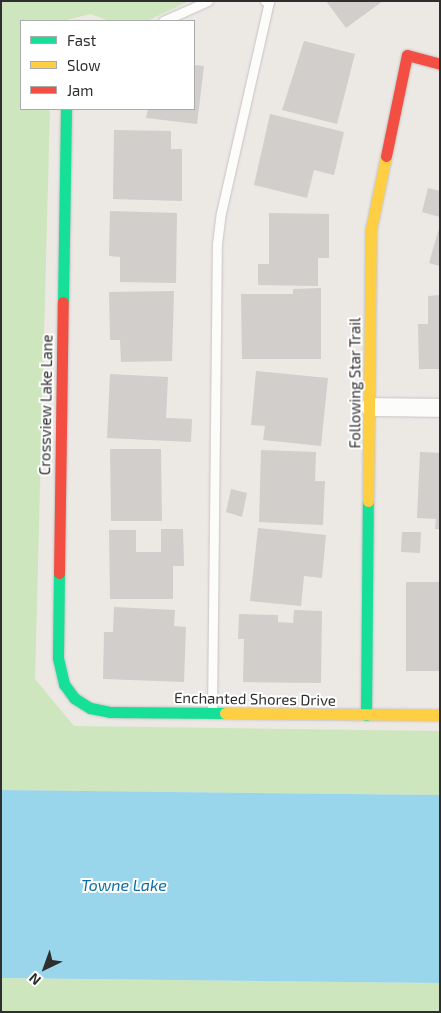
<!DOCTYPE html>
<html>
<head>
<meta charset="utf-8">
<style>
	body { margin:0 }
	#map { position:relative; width:441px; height:1013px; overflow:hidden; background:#ece8e4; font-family:"Exo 2",sans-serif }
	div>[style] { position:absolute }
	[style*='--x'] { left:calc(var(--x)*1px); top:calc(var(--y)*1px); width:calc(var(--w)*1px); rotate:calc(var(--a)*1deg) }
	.green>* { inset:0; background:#cee6be }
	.water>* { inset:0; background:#99d6ec }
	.building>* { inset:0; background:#d1cecb }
	.roads { filter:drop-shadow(0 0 1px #c5c4c5) drop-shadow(0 0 1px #c5c4c5) }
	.lane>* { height:9px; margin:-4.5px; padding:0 4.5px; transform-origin:4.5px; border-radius:4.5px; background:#fcfcfb }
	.street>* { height:18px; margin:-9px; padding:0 9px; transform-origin:9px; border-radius:9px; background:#fcfcfb }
	.fast>* { height:11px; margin:-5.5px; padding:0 5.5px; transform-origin:5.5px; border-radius:5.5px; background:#16e098 }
	.slow>* { height:11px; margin:-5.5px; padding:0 5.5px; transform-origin:5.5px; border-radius:5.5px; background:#ffcf43 }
	.jam>* { height:11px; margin:-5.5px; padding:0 5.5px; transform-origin:5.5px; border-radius:5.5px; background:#f24e42 }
	span { translate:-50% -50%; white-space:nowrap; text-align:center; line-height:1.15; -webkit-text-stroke:4px #fff; paint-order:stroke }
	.street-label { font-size:15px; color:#2e2e2e }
	.water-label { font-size:16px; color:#0d6fa3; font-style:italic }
	.frame { position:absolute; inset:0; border:2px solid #2e2e2e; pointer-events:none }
	.legend { position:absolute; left:20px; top:20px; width:175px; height:90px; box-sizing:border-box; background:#fff; border:1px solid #ababab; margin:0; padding:6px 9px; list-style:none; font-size:15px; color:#2e2e2e }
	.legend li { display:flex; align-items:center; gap:10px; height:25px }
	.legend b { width:25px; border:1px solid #ababab }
	.north { position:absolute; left:20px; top:943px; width:50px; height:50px; -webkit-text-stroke:4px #fff; paint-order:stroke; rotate:222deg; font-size:14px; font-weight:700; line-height:20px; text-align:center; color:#2e2e2e }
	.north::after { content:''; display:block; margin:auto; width:18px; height:22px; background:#2e2e2e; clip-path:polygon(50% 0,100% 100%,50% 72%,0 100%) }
</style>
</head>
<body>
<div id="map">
	<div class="green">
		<div style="clip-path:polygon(1px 1px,189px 1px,147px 21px,110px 21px,90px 14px,63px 21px,21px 21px,21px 109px,50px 109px,35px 679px,74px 726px,440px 731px,440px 795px,1px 790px)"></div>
		<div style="clip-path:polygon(1px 978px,440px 983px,440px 1012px,1px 1012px)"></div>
	</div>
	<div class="water">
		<div style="clip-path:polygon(1px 790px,440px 795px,440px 983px,1px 978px)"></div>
	</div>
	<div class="building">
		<div style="clip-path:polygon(326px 1px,383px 1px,346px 28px)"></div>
		<div style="clip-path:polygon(304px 41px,355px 54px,337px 124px,282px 110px)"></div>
		<div style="clip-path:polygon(194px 65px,204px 66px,197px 124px,146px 118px,148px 109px,194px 109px)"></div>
		<div style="clip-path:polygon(270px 114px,344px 132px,334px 175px,314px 170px,307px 198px,254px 185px)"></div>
		<div style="clip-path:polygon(114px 130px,171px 131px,171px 149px,182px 149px,182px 201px,113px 199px)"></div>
		<div style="clip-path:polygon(428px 188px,440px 191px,440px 217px,422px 212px)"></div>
		<div style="clip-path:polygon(110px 211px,177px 213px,176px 283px,120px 282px,120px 257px,109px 256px)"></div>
		<div style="clip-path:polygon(269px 213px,329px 214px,329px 258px,318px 258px,318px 286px,258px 285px,258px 264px,269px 264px)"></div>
		<div style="clip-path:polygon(440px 225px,440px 266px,429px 263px)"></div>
		<div style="clip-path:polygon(321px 288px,321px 359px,242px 359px,241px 294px,293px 294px,293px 289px)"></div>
		<div style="clip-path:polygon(174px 291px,172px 361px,121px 362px,120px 340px,110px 340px,109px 292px)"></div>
		<div style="clip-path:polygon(440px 295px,440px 369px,419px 369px,418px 324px,428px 324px,428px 296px)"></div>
		<div style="clip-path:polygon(256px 371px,328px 378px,321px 446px,263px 440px,265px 426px,251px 425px)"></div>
		<div style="clip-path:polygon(110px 374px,168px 377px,166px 418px,192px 419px,191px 442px,107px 438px)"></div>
		<div style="clip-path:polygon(110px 449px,161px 449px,162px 521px,111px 521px)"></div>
		<div style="clip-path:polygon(261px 450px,316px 452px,315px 481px,325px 481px,323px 525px,259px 522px)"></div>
		<div style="clip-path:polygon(420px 452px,440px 453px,440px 529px,435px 529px,436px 519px,417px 518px)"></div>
		<div style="clip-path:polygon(231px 489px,247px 493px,242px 517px,226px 512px)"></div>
		<div style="clip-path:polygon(258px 528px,326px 535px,322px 578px,304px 576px,301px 606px,250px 601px)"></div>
		<div style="clip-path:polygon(161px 529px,183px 529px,184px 566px,173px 566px,173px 599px,110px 599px,109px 530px,136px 530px,136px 552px,161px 552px)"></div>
		<div style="clip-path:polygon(402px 532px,421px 532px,420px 553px,401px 552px)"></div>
		<div style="clip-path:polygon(406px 582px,440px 582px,440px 671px,406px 671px)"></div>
		<div style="clip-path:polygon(114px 607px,175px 610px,174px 626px,186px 627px,184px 682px,103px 679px,104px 632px,113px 632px)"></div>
		<div style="clip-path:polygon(294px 610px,322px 611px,321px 683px,243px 682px,244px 639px,238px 639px,239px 614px,278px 615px,278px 622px,293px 623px)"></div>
	</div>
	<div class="roads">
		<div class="lane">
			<div style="--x:163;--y:21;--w:49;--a:-24"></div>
			<div style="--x:212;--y:713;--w:469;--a:-89.4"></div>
			<div style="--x:217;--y:244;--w:31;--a:-83"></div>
			<div style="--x:221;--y:213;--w:216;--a:-77.2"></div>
			<div style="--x:269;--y:2;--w:4;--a:-166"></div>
		</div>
		<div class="street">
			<div style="--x:370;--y:407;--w:70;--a:0.8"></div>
		</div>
		<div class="fast">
			<div style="--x:63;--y:302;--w:193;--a:-89.1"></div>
			<div style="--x:59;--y:573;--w:85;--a:90.7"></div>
			<div style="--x:58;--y:658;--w:27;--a:77"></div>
			<div style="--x:64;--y:684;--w:17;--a:54"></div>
			<div style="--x:74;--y:698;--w:19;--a:32"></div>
			<div style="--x:90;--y:708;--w:20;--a:11"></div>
			<div style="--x:110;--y:712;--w:115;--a:0.5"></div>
			<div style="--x:366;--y:715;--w:214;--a:-89.5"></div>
		</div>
		<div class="slow">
			<div style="--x:368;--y:501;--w:272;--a:-89.4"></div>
			<div style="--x:371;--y:229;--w:75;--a:-78.4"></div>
			<div style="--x:225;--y:713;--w:215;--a:0.5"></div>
		</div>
		<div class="jam">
			<div style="--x:386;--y:156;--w:103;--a:-78.3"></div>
			<div style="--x:407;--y:55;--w:34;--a:15"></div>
			<div style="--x:59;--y:573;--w:271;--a:-89.2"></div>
		</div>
	</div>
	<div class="street-label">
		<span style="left:355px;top:383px;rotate:-90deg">Following Star Trail</span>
		<span style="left:46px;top:405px;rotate:-89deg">Crossview Lake Lane</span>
		<span style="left:255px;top:699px;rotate:1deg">Enchanted Shores Drive</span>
	</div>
	<div class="water-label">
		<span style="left:124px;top:885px">Towne Lake</span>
	</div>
	<div class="frame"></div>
	<ul class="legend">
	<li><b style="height:6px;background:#16e098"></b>Fast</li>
	<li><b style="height:6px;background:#ffcf43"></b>Slow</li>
	<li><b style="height:6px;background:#f24e42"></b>Jam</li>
	</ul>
	<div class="north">N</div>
</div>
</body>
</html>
